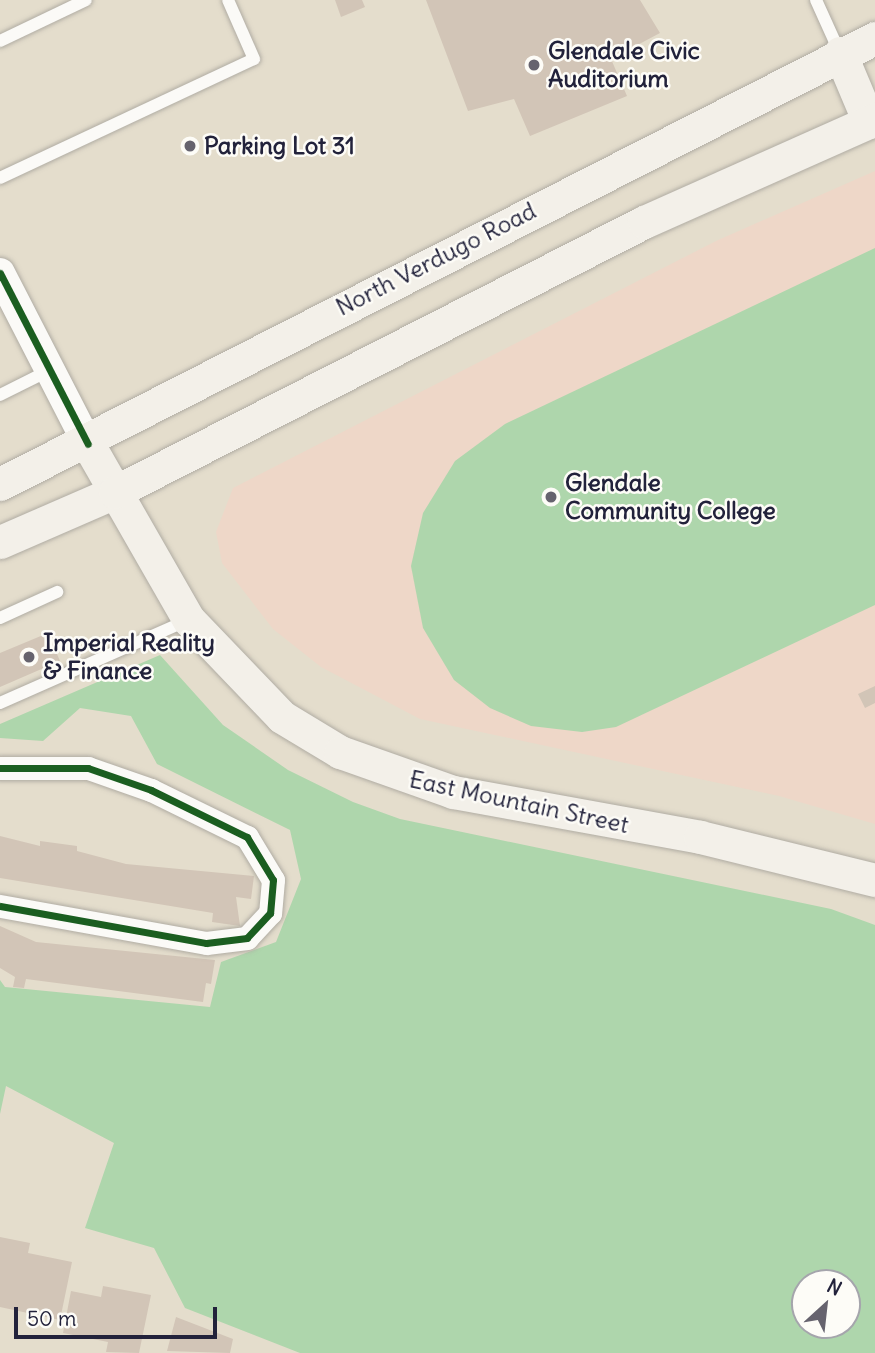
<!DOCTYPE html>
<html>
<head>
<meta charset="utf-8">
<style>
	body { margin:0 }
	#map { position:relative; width:875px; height:1353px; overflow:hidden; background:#e4ddcc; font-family:Delius,sans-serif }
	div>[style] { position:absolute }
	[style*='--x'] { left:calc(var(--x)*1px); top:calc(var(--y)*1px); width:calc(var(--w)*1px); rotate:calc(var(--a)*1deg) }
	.built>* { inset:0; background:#eed7c8 }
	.green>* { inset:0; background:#aed6ac }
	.building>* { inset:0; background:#d2c5b7 }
	.roads { filter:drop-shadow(0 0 2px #b0aca3) drop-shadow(0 0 2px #b0aca3) }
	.service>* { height:12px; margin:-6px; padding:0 6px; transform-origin:6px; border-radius:6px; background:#fbfaf7 }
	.minor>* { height:23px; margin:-11.5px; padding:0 11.5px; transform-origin:11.5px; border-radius:11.5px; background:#fbfaf7 }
	.tertiary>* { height:30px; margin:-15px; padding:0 15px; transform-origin:15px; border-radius:15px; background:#fbfaf7 }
	.secondary>* { height:33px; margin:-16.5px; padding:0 16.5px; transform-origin:16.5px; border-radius:16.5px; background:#f3f0e9 }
	.cycleway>* { height:7px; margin:-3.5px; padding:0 3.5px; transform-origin:3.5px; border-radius:3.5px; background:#1b5e20 }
	.dots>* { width:19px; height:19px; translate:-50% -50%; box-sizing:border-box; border:4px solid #fdfcf7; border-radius:50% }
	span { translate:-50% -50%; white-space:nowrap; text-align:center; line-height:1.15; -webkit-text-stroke:5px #fdfcf7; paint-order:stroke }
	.poi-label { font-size:24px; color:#22223b; font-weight:700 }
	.left { translate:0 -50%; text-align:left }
	.street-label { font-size:24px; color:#22223b }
	.north { position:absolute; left:791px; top:1269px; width:70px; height:70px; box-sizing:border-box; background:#fdfcf7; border:2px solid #a5a5ac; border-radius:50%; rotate:27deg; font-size:19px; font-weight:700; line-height:28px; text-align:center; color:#22223b }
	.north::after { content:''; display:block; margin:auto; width:24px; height:32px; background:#66636e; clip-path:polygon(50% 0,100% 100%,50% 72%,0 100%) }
	.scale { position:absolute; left:14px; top:1307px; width:203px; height:32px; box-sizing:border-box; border:4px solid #22223b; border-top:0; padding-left:9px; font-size:21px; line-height:24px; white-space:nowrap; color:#22223b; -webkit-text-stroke:5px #fdfcf7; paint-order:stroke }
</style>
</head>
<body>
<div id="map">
	<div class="built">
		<div style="clip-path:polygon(875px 171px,875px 824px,779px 796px,420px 719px,321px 667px,273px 629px,222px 563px,216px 532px,233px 488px,716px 241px)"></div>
	</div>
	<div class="green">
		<div style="clip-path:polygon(875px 248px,875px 605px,616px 727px,582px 732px,531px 726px,490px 708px,454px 680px,423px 628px,411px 566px,423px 513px,455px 461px,505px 424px)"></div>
		<div style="clip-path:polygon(evenodd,160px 655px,223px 725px,288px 770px,353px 802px,400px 819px,831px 909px,875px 925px,875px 1353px,300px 1353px,185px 1308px,154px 1248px,85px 1228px,114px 1143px,6px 1086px,0 1114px,0 980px,5px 987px,210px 1007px,221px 962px,276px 942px,301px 879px,290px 830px,157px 764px,131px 716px,80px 708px,43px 741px,0 738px,0 724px,160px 655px,805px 1283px,847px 1283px,847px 1325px,805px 1325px,805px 1283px)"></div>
	</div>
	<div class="building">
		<div style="clip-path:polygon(335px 0,362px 0,365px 7px,341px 17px)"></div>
		<div style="clip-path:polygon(426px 0,640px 0,660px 33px,611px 59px,627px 96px,530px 136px,514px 99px,468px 111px)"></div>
		<div style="clip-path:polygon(48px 633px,60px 661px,0 687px,0 653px)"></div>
		<div style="clip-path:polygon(875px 686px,875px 703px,865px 708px,858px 694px)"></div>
		<div style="clip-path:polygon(0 836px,40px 846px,40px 841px,77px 846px,77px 851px,126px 864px,254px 876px,251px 899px,236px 897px,240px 926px,212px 922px,213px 913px,0 878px)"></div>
		<div style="clip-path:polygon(0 926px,36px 942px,215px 960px,211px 984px,206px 983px,203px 1002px,26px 979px,24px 988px,13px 987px,15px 977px,0 968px)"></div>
		<div style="clip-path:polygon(0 1237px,30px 1243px,28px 1253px,72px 1262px,60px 1320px,0 1307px)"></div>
		<div style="clip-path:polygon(103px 1286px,151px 1295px,139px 1353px,106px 1352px,108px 1342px,63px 1333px,71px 1291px,101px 1297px)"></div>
		<div style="clip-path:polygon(176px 1317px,233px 1339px,230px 1353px,167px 1351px)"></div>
	</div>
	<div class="roads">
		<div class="service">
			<div style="--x:816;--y:0;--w:56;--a:65.7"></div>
			<div style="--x:0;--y:41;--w:95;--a:-25.5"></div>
			<div style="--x:0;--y:178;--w:280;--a:-25.1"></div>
			<div style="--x:254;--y:59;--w:64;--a:-113.8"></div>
			<div style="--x:0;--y:395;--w:54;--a:-26.6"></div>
			<div style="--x:0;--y:618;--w:63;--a:-24.5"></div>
			<div style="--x:0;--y:703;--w:206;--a:-23.8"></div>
		</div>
		<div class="minor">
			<div style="--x:0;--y:768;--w:88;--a:0"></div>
			<div style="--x:88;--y:768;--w:67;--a:19.2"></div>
			<div style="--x:151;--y:790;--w:107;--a:26.1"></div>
			<div style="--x:247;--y:837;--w:50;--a:58.8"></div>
			<div style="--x:273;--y:880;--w:33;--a:95"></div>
			<div style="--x:270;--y:913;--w:34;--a:133"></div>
			<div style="--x:247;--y:938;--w:41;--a:173"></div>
			<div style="--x:206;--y:943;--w:209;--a:-169.8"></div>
		</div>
		<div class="tertiary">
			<div style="--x:0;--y:273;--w:192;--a:62.8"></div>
		</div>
		<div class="secondary">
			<div style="--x:840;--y:53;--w:75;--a:67.2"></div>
			<div style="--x:88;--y:444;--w:203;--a:60.2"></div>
			<div style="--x:189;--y:620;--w:134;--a:46.2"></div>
			<div style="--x:282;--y:717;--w:68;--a:31.1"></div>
			<div style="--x:340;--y:752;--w:120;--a:19.5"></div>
			<div style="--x:453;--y:792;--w:251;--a:10.3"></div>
			<div style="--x:700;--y:837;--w:180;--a:13.8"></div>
			<div style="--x:0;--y:484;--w:982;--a:-27.01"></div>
			<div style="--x:0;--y:542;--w:125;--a:-23.5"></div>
			<div style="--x:115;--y:492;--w:594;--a:-27.04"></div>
			<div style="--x:644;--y:222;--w:253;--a:-24"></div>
		</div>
	</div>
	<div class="cycleway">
		<div style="--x:0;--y:273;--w:192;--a:62.8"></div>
		<div style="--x:0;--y:768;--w:88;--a:0"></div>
		<div style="--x:88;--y:768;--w:67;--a:19.2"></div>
		<div style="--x:151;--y:790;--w:107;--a:26.1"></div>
		<div style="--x:247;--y:837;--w:50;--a:58.8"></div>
		<div style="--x:273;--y:880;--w:33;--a:95"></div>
		<div style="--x:270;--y:913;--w:34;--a:133"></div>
		<div style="--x:247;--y:938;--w:41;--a:173"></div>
		<div style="--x:206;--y:943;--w:209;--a:-169.8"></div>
	</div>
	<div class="dots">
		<div style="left:534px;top:65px;background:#66636e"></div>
		<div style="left:190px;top:146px;background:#66636e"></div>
		<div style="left:551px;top:497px;background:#66636e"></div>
		<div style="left:29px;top:657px;background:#66636e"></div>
	</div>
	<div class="poi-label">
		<span class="left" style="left:548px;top:65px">Glendale Civic<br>Auditorium</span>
		<span class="left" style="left:204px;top:146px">Parking Lot 31</span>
		<span class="left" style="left:565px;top:497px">Glendale<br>Community College</span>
		<span class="left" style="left:43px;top:657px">Imperial Reality<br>&amp; Finance</span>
	</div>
	<div class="street-label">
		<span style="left:436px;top:259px;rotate:-27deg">North Verdugo Road</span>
		<span style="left:519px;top:802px;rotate:12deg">East Mountain Street</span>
	</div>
	<div class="north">N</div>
	<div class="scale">50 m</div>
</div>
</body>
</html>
